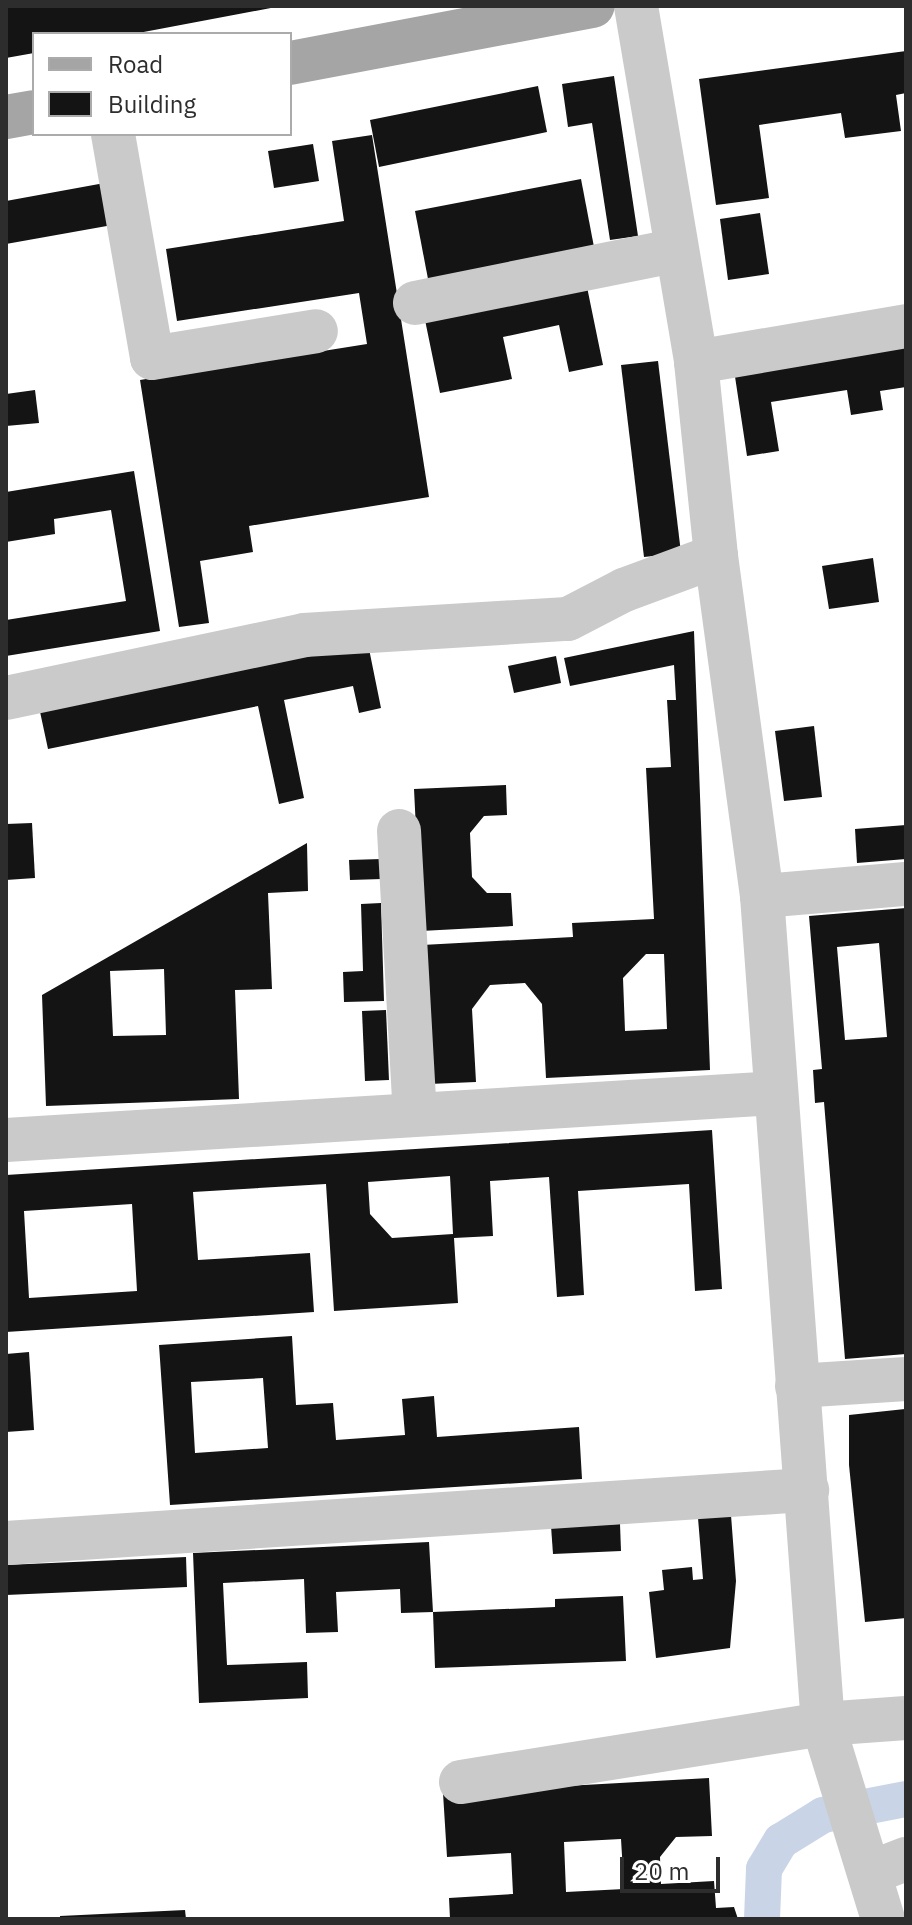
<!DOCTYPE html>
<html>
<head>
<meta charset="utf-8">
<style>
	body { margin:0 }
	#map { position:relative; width:912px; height:1925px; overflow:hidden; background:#fff; font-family:"IBM Plex Sans",sans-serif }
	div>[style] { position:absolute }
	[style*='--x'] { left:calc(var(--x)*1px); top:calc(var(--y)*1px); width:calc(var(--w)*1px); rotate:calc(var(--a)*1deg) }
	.canal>* { height:36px; margin:-18px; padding:0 18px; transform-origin:18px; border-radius:18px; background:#c9d5e7 }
	.building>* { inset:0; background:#141414 }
	.minor>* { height:44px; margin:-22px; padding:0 22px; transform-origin:22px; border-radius:22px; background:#cacaca }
	.major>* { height:44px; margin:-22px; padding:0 22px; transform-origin:22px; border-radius:22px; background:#a5a5a5 }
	span { translate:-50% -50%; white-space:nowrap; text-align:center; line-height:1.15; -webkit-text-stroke:8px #fff; paint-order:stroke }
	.frame { position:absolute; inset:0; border:8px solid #2d2d2d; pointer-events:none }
	.legend { position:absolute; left:32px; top:32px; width:260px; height:104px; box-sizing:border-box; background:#fff; border:2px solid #ababab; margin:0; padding:10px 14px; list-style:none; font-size:24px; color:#2d2d2d }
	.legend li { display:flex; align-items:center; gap:16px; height:40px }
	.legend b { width:40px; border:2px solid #ababab }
	.scale { position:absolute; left:620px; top:1857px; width:100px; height:36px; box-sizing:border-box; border:4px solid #2d2d2d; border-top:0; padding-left:10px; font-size:24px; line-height:28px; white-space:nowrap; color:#2d2d2d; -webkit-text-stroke:6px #fff; paint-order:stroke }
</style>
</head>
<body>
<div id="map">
	<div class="canal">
		<div style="--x:762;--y:1919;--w:50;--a:-87.7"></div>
		<div style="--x:764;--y:1869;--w:33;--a:-59"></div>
		<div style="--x:781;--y:1841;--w:49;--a:-31.8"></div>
		<div style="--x:823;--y:1815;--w:85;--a:-10.9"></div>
	</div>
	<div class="building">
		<div style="clip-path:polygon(6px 6px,276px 6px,276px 7px,133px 34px,34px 34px,34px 53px,6px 58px)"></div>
		<div style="clip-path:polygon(906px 51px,906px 93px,896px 95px,901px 131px,845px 138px,841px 113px,759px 125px,769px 198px,716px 205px,699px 79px)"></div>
		<div style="clip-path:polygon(614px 76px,638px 236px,610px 240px,592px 123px,568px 127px,562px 84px)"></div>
		<div style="clip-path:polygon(538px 86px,547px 132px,379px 167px,370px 120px)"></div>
		<div style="clip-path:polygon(372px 135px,429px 497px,249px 526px,253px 552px,200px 561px,209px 623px,179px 627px,140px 380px,367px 344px,359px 293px,177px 321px,166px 249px,344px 221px,332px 141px)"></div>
		<div style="clip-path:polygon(313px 144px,319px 181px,274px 188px,268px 151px)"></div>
		<div style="clip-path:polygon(581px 179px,594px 247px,428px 279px,415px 211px)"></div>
		<div style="clip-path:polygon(110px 182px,118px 224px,6px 244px,6px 201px)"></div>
		<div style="clip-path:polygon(760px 213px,769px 274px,728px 280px,720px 219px)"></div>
		<div style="clip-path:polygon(587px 287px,603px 365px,569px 372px,559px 325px,503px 337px,512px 379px,440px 393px,425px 320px)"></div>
		<div style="clip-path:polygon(906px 343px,906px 387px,880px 391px,883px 410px,851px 415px,847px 390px,771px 402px,779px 451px,747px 456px,734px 370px)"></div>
		<div style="clip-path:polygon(658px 361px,681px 553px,644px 557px,621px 365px)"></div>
		<div style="clip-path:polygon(35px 390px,39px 423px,6px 426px,6px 394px)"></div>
		<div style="clip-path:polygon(134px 471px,160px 631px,6px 656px,6px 620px,126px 601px,111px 510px,54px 519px,55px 534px,6px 542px,6px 492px)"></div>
		<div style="clip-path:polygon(873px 558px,879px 602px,829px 609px,822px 566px)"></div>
		<div style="clip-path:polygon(evenodd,694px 631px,710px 1070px,546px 1078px,542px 1004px,525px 983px,490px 985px,472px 1009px,476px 1082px,429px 1084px,422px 945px,573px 937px,572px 923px,654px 919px,646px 768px,671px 767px,667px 700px,676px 700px,674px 665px,570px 686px,564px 658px,694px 631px,646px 954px,664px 954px,667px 1029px,625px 1031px,623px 978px,646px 954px)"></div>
		<div style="clip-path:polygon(367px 639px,381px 708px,359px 713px,353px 686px,284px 700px,304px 798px,279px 804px,258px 706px,48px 749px,39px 707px)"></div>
		<div style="clip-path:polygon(556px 656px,561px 683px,514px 693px,508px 666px)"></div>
		<div style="clip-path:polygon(814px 726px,822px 797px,784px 801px,775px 731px)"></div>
		<div style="clip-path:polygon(506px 785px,507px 815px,484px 816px,470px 833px,472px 877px,487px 893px,511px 893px,513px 926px,421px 931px,414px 789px)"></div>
		<div style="clip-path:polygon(32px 823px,35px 878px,6px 880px,6px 824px)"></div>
		<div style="clip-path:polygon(906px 825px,906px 859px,857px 863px,855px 829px)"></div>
		<div style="clip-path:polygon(evenodd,307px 843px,308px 891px,268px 893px,272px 989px,235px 990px,239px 1099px,46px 1106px,42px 995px,307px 843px,164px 969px,166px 1035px,113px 1036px,110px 971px,164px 969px)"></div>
		<div style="clip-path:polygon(381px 859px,382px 879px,350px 880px,349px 860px)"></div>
		<div style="clip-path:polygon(381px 903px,384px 1001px,344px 1002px,343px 972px,363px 971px,361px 904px)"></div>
		<div style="clip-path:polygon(evenodd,906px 908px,906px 1354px,845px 1359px,824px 1102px,815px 1103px,813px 1070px,822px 1069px,809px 916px,906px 908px,879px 943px,887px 1037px,845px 1040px,837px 947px,879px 943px)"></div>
		<div style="clip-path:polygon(386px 1010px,389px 1080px,365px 1081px,362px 1011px)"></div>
		<div style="clip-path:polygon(evenodd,712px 1130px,722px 1289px,695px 1291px,689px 1184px,578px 1191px,584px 1295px,557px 1297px,549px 1177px,490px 1181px,493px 1236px,454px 1238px,458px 1303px,334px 1311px,326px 1184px,193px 1192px,198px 1260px,310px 1253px,314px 1312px,6px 1332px,6px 1175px,712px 1130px,450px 1176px,453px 1234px,392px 1238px,370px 1214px,368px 1182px,450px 1176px,712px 1130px,132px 1204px,137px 1291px,29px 1298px,24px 1211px,132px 1204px)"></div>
		<div style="clip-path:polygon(evenodd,292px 1336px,296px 1405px,333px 1403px,336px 1440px,405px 1435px,402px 1399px,434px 1396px,437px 1437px,579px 1427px,582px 1479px,170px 1505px,159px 1345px,292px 1336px,263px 1378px,268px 1448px,195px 1453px,191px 1382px,263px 1378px)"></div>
		<div style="clip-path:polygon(29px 1352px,34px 1430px,6px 1432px,6px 1354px)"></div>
		<div style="clip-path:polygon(905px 1409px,906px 1618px,865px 1622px,849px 1465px,849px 1415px)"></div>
		<div style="clip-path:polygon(731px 1515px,736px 1581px,730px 1648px,656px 1658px,649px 1592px,664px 1590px,662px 1570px,692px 1567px,693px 1580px,703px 1579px,698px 1518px)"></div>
		<div style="clip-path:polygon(620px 1524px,621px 1551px,553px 1554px,551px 1526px)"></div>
		<div style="clip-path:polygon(429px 1542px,433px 1612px,555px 1607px,555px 1599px,623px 1596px,626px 1661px,435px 1668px,433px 1612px,401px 1613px,400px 1589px,336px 1592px,338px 1632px,306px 1633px,304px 1579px,223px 1583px,227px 1665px,307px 1662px,308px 1698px,199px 1703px,193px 1553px)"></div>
		<div style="clip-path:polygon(186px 1557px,187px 1587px,6px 1595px,6px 1565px)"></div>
		<div style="clip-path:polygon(evenodd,709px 1778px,712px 1836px,676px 1837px,660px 1857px,661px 1884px,714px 1881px,716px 1908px,734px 1907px,738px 1919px,450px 1919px,449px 1898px,513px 1894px,511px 1853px,447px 1857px,443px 1793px,709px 1778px,621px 1839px,624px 1889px,566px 1892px,564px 1842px,621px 1839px)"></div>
		<div style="clip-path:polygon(185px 1910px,186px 1919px,60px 1919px,60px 1916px)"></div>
	</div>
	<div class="minor">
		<div style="--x:636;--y:6;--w:361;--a:80.4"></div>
		<div style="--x:696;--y:362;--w:195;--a:84.1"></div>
		<div style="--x:716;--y:556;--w:343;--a:82.3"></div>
		<div style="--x:762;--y:896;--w:830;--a:85.79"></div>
		<div style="--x:823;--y:1724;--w:204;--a:72.9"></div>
		<div style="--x:113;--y:134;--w:227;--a:80.1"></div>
		<div style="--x:152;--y:358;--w:166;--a:-9.3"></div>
		<div style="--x:415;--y:303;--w:264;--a:-11.4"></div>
		<div style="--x:696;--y:362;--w:213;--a:-9.7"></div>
		<div style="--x:6;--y:698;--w:305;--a:-11.9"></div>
		<div style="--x:304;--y:635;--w:264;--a:-3.5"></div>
		<div style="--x:568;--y:619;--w:63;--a:-27.4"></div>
		<div style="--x:624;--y:590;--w:98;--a:-20.3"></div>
		<div style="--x:399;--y:831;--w:283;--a:86.8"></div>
		<div style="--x:762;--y:896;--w:144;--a:-4.8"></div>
		<div style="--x:6;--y:1140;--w:771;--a:-3.49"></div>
		<div style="--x:797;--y:1386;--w:109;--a:-3.7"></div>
		<div style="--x:6;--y:1543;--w:803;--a:-3.79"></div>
		<div style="--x:461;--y:1782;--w:367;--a:-9.1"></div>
		<div style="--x:823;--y:1724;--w:83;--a:-4.1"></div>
		<div style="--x:872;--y:1872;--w:36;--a:-21"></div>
	</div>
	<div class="major">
		<div style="--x:290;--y:63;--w:308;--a:-10.7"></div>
		<div style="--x:6;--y:117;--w:28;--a:-10"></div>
	</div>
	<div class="frame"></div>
	<ul class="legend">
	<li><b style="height:10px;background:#a5a5a5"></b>Road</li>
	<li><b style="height:22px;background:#141414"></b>Building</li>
	</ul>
	<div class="scale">20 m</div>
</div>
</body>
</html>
